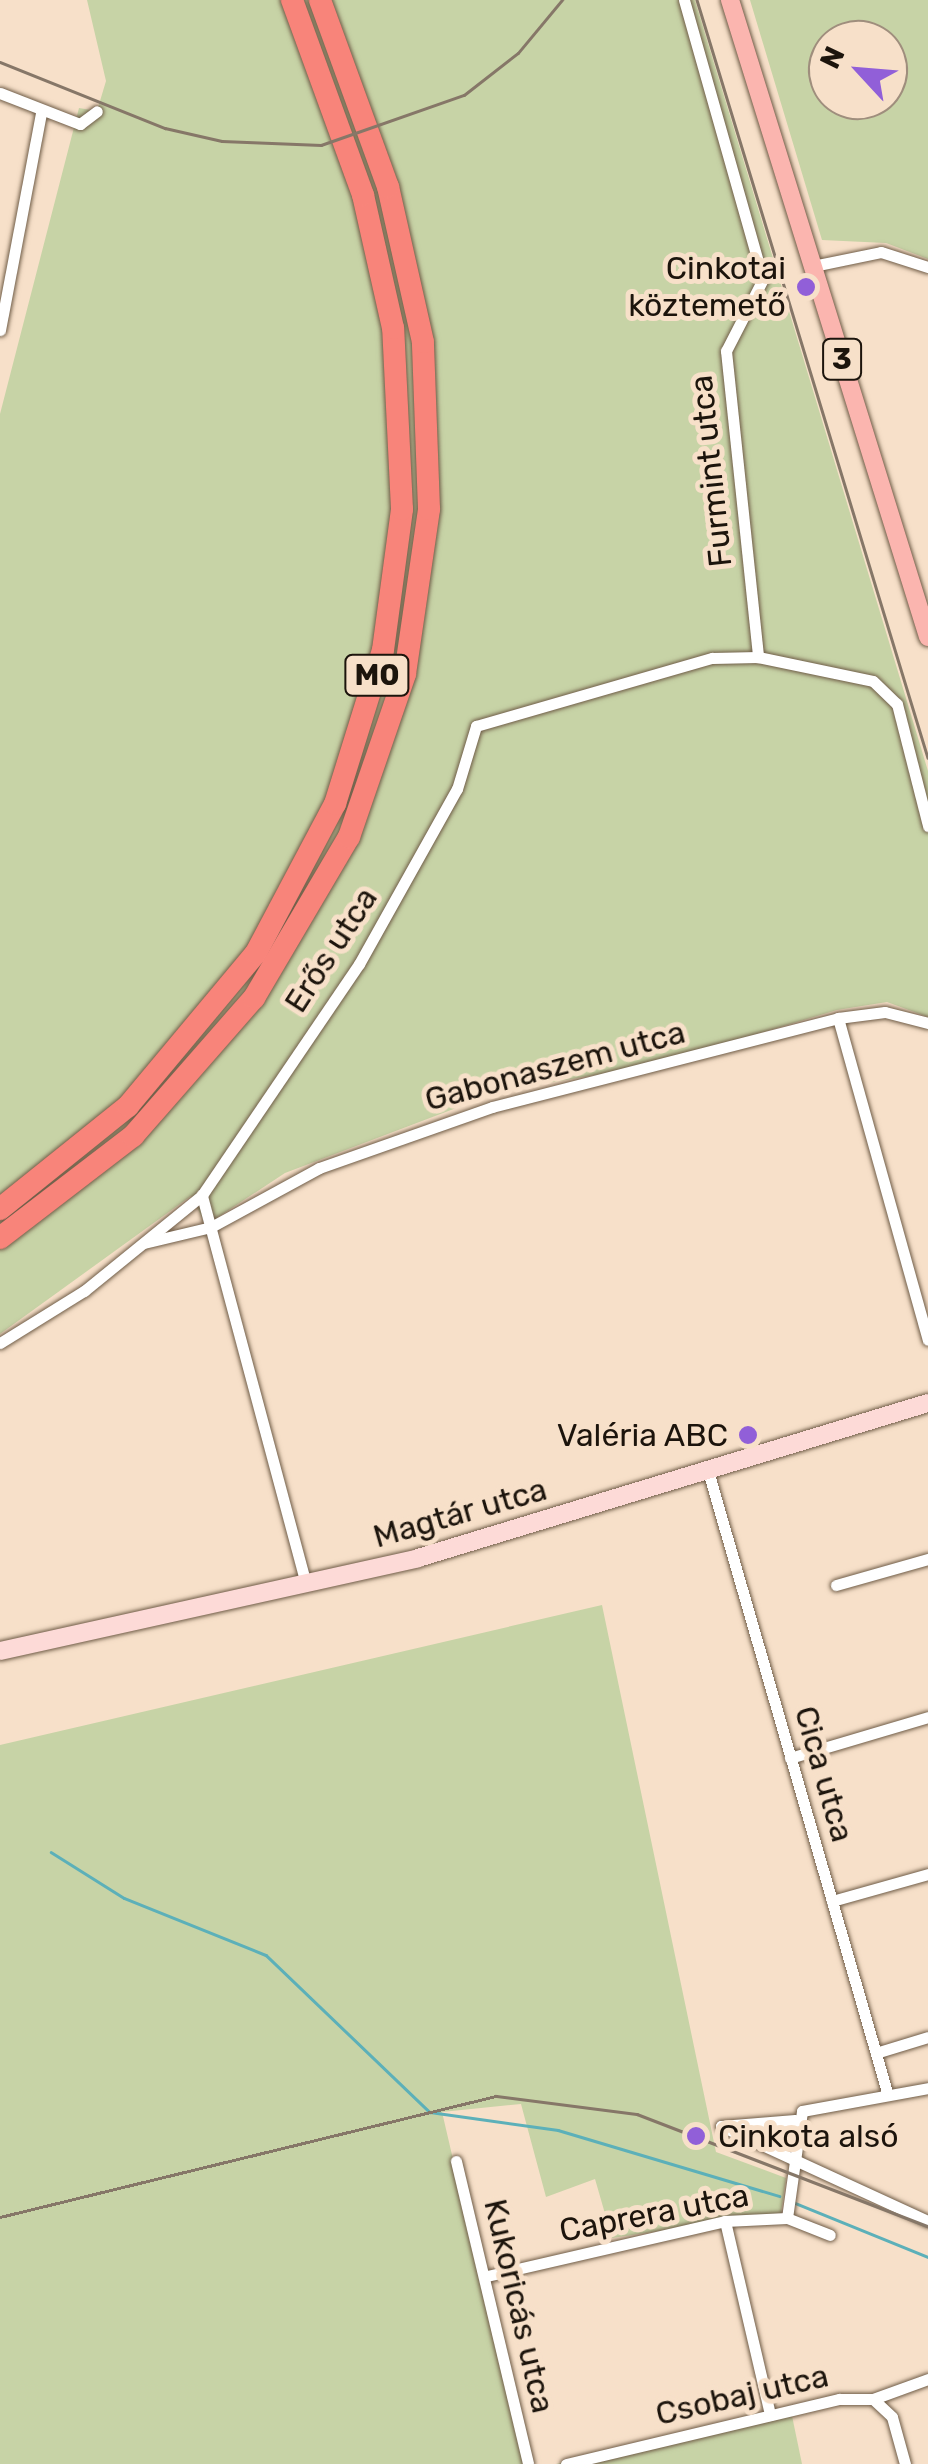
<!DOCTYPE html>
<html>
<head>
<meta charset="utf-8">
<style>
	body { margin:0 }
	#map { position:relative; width:928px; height:2464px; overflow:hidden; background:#f7e0c9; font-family:Rubik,sans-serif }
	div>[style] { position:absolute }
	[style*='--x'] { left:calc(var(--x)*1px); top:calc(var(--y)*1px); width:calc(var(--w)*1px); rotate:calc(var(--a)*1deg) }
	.green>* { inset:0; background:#c7d3a6 }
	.stream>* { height:2.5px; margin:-1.25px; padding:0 1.25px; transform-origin:1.25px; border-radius:1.25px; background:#5cb0b9 }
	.roads { filter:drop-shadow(0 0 2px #6f5c47) drop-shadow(0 0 2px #6f5c47) }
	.street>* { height:11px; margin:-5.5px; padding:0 5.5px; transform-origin:5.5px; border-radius:5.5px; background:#fff }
	.secondary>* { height:18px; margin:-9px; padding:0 9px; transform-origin:9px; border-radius:9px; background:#fddad7 }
	.primary>* { height:18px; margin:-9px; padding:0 9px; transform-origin:9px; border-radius:9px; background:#fbb5af }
	.highway>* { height:22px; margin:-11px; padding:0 11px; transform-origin:11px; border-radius:11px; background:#f8847a }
	.tram>* { height:2.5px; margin:-1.25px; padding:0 1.25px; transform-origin:1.25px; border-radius:1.25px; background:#867768 }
	.dots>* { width:28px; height:28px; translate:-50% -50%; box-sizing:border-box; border:5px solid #f7e0c9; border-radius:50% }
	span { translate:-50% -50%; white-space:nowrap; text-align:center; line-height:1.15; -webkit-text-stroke:10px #f7e0c9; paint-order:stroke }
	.shield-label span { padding:2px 8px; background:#f7e0c9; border:2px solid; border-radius:8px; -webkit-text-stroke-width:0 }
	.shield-label { font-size:30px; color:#1c140c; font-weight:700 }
	.poi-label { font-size:32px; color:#1c140c }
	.right { translate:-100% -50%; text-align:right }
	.left { translate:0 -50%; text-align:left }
	.street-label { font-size:32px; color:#1c140c }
	.north { position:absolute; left:808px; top:20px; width:100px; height:100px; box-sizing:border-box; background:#f7e0c9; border:2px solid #9f8e7d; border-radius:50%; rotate:296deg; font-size:28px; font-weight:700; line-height:40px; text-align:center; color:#1c140c }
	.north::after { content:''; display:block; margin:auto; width:35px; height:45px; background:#915fd8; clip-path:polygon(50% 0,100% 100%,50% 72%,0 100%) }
</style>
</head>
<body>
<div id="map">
	<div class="green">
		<div style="clip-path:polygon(87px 0,695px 0,928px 771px,928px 1017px,887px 1002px,837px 1010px,654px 1065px,501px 1091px,285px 1173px,206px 1225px,191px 1196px,0 1334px,0 414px,79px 108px,97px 111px,106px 81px)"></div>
		<div style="clip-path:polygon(evenodd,750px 0,928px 0,928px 259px,886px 243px,822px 240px,750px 0,828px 40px,888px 40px,888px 100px,828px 100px,828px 40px)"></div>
		<div style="clip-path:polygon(602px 1605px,716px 2152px,786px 2178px,781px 2213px,612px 2238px,595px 2179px,546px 2197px,521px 2104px,442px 2112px,524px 2464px,0 2464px,0 1745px)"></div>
		<div style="clip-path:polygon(791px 2411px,802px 2464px,556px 2464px)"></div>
	</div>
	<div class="stream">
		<div style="--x:51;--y:1852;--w:86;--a:32.2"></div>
		<div style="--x:124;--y:1898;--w:153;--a:21.9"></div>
		<div style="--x:266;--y:1955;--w:227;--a:43.8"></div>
		<div style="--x:430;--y:2112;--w:129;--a:8"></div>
		<div style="--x:558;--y:2130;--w:231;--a:16.6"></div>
		<div style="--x:795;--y:2203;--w:144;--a:22.1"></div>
	</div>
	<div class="roads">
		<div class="street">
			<div style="--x:684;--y:0;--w:290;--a:74.2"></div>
			<div style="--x:763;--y:279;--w:81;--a:117.2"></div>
			<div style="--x:726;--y:351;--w:308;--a:84"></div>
			<div style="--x:0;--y:93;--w:86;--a:21.2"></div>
			<div style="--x:80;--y:124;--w:21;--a:-37"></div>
			<div style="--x:813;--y:266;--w:69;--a:-11.6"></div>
			<div style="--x:881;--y:252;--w:49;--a:17.7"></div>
			<div style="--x:0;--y:330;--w:222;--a:-79.3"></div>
			<div style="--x:838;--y:1018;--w:334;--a:74.4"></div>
			<div style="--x:144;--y:1243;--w:69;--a:-13.4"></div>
			<div style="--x:211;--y:1227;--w:123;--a:-28.6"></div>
			<div style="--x:319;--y:1168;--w:183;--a:-19.4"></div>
			<div style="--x:492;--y:1107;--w:357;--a:-14.4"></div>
			<div style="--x:838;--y:1018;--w:47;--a:-7.3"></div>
			<div style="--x:885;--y:1012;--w:44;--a:14.3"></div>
			<div style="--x:0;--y:1343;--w:99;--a:-31.8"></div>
			<div style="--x:84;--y:1291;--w:152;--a:-39.1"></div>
			<div style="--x:708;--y:1471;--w:646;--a:73.92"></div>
			<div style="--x:306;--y:1584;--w:403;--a:-105"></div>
			<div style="--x:202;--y:1195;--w:279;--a:-55.8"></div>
			<div style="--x:359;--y:964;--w:201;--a:-60.8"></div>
			<div style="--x:457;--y:789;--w:66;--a:-73.2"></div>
			<div style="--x:476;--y:726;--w:246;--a:-16.1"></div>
			<div style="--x:712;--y:658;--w:46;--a:-1.2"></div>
			<div style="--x:758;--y:657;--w:117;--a:11.8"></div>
			<div style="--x:873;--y:681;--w:33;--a:44"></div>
			<div style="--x:897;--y:704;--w:126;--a:75.7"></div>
			<div style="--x:836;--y:1585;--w:96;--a:-15.8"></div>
			<div style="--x:790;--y:1758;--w:144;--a:-16.5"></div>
			<div style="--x:832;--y:1901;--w:100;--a:-15.7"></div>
			<div style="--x:876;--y:2053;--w:54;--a:-17.1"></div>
			<div style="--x:721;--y:2126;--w:228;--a:24.7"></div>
			<div style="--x:721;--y:2126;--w:74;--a:-4.6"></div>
			<div style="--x:456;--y:2161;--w:311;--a:76.6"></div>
			<div style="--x:787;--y:2218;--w:108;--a:-82"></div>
			<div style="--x:802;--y:2111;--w:128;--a:-10.3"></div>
			<div style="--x:725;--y:2221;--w:199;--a:76.9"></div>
			<div style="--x:487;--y:2276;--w:244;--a:-13"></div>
			<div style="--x:725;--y:2221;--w:62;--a:-2.8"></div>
			<div style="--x:787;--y:2218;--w:46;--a:21.6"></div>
			<div style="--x:873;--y:2399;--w:26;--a:43"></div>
			<div style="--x:892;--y:2417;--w:49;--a:74.5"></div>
			<div style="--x:566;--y:2464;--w:281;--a:-13.4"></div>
			<div style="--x:839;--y:2399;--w:34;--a:0"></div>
			<div style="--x:873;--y:2399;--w:59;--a:-20"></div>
		</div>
		<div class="secondary">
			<div style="--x:0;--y:1651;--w:428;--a:-12.5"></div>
			<div style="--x:418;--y:1558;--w:533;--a:-16.91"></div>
		</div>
		<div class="primary">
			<div style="--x:730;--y:0;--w:667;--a:72.73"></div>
		</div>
		<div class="highway">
			<div style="--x:0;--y:1209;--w:164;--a:-38.8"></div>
			<div style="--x:128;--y:1106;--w:199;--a:-50.1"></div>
			<div style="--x:256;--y:953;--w:169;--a:-62.1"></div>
			<div style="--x:335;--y:804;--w:161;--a:-72.7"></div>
			<div style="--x:383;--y:650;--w:142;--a:-82.3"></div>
			<div style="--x:402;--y:509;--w:181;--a:-92.8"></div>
			<div style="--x:393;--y:328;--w:136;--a:-102.7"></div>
			<div style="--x:363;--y:195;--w:208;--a:-110"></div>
			<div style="--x:0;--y:1238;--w:168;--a:-37.5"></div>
			<div style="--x:133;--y:1136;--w:184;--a:-48.8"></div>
			<div style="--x:254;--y:998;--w:187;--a:-59.5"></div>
			<div style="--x:349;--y:837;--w:172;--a:-71"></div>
			<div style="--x:405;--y:674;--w:167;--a:-81.7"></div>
			<div style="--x:429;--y:509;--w:167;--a:-92.1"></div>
			<div style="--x:423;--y:342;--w:159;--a:-102.7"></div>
			<div style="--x:388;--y:187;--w:199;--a:-110"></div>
		</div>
	</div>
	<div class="tram">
		<div style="--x:697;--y:0;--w:792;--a:73.05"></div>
		<div style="--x:0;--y:62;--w:178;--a:21.8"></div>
		<div style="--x:165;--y:128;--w:58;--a:12.8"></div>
		<div style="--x:222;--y:141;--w:99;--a:2.3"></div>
		<div style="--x:321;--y:145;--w:151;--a:-19.3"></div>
		<div style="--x:464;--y:95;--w:68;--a:-37.9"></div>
		<div style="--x:518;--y:53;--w:69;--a:-50.3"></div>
		<div style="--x:0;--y:2217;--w:511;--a:-13.71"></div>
		<div style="--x:496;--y:2096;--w:142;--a:7.3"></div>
		<div style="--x:637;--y:2114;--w:312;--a:21.1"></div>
	</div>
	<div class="dots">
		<div style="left:806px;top:287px;background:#915fd8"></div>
		<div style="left:748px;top:1435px;background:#915fd8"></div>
		<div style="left:696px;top:2136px;background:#915fd8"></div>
	</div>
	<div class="shield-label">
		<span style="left:842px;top:359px">3</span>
		<span style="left:377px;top:675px">M0</span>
	</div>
	<div class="poi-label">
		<span class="right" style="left:786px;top:287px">Cinkotai<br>köztemető</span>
		<span class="right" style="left:728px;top:1435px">Valéria ABC</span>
		<span class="left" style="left:718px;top:2136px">Cinkota alsó</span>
	</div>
	<div class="street-label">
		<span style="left:711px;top:471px;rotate:-96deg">Furmint utca</span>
		<span style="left:331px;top:950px;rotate:-57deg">Erős utca</span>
		<span style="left:555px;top:1066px;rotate:-15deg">Gabonaszem utca</span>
		<span style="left:460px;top:1513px;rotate:-16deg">Magtár utca</span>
		<span style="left:824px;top:1774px;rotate:74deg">Cica utca</span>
		<span style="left:654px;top:2213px;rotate:-11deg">Caprera utca</span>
		<span style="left:519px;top:2306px;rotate:77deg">Kukoricás utca</span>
		<span style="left:742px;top:2395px;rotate:-13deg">Csobaj utca</span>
	</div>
	<div class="north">N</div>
</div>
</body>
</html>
